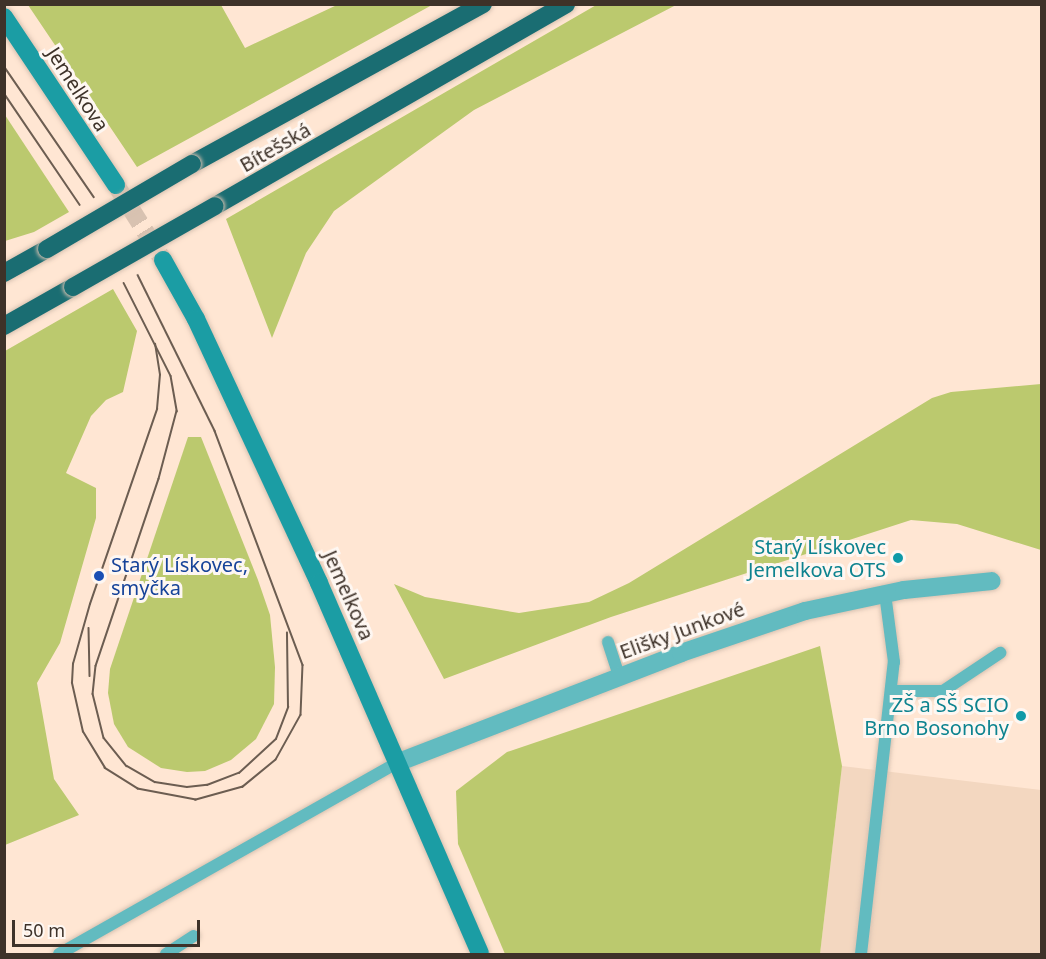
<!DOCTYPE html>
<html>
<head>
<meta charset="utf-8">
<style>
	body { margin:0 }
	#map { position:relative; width:1046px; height:959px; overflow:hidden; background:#ffe6d3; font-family:"Noto Sans",sans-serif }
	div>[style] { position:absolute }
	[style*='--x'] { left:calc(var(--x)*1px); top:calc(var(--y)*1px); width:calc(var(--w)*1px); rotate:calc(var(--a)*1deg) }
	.built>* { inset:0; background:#f3d7c0 }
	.green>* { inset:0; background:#bbc96e }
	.secondary-tunnel>* { height:18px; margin-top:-9px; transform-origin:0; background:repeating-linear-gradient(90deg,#d8c2b1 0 18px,transparent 0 27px) }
	.roads { filter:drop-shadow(0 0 2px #d8c2b1) drop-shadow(0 0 2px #d8c2b1) }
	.lane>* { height:12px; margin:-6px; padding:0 6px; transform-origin:6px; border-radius:6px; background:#62bbc0 }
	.street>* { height:18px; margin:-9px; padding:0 9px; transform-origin:9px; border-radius:9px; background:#62bbc0 }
	.secondary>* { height:18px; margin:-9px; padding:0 9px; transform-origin:9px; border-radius:9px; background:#1b9da4 }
	.highway>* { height:18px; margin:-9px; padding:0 9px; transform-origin:9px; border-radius:9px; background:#1a6d72 }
	.tram>* { height:1.5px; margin:-0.75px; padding:0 0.75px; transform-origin:0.75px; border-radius:0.75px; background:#6c5d51 }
	.bridges { filter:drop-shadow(0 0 2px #d8c2b1) drop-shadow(0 0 2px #d8c2b1) }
	.highway-bridge>* { height:18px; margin:-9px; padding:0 9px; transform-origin:9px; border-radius:9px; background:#1a6d72 }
	.dots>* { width:16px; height:16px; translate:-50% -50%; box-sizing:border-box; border:3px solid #fef7f2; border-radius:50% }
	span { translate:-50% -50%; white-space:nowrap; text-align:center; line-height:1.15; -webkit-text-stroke:6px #fef7f2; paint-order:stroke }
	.street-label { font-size:20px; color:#3e3229 }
	.culture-label { font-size:20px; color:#0d838f }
	.right { translate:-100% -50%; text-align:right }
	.transit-label { font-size:20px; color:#164399 }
	.left { translate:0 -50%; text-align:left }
	.frame { position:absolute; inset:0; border:6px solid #3e3229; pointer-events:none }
	.scale { position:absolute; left:12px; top:920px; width:188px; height:27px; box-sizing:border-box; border:3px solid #3e3229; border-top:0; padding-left:8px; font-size:18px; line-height:21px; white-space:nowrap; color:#3e3229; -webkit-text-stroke:4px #fef7f2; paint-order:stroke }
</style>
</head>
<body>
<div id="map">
	<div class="built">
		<div style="clip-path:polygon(842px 766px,1041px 790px,1041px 954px,820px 954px)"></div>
	</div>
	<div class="green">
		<div style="clip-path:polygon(598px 4px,676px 5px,474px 110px,334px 211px,306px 253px,272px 338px,226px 219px)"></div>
		<div style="clip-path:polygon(28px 5px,221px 5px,245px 48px,337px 5px,432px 5px,137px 167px)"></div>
		<div style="clip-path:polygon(5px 115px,69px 212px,34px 232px,5px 241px)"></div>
		<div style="clip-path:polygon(113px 289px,137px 331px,123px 392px,106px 400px,91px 416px,66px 473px,96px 488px,96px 518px,60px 643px,37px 683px,54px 779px,79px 815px,5px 845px,5px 351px)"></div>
		<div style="clip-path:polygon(1041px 384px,1041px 550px,957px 524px,911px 520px,611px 617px,444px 679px,394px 584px,425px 597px,519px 613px,589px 602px,629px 583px,932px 398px,951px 392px)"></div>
		<div style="clip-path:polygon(188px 437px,201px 437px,258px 580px,270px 615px,275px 667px,274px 704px,256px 739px,231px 760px,205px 771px,187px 772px,161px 768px,128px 747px,114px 724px,108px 693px,110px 669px)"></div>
		<div style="clip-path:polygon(820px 646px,842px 766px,820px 954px,505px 954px,458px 844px,456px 791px,507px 752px)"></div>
	</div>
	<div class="secondary-tunnel">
		<div style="--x:116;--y:185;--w:89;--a:57.9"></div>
	</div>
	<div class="roads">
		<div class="lane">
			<div style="--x:608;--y:642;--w:36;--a:72"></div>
			<div style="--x:892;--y:691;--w:51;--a:0"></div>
			<div style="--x:943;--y:691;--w:69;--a:-33.7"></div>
			<div style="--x:59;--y:954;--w:390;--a:-29.5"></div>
			<div style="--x:166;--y:954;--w:33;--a:-33"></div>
			<div style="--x:861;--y:954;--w:294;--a:-83.6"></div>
			<div style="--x:894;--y:662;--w:69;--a:-97.5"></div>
		</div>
		<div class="street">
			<div style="--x:399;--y:762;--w:302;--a:-21.1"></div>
			<div style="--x:681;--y:653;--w:131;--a:-18.7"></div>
			<div style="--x:805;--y:611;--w:101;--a:-12"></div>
			<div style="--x:904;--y:590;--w:88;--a:-5.8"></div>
		</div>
		<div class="secondary">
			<div style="--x:4;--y:17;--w:202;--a:56.3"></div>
			<div style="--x:163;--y:260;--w:68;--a:60.8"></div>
			<div style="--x:196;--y:319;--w:291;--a:65"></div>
			<div style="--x:319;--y:583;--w:404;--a:66.5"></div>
		</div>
		<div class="highway">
			<div style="--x:192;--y:164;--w:332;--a:-28.8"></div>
			<div style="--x:215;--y:206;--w:405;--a:-29.9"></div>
			<div style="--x:4;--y:273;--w:49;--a:-29.2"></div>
			<div style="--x:4;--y:326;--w:79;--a:-29.5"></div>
		</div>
	</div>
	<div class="tram">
		<div style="--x:4;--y:66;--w:159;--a:55.5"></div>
		<div style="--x:4;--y:93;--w:135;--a:55.8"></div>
		<div style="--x:138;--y:275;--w:174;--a:63.7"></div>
		<div style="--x:215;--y:431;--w:250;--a:69.4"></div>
		<div style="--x:303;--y:665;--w:50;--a:92.3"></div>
		<div style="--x:301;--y:715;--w:51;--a:119.1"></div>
		<div style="--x:276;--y:760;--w:43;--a:140.7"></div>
		<div style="--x:243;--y:787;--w:49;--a:164.5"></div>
		<div style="--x:196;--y:800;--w:59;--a:-169.3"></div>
		<div style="--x:138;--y:789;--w:39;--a:-148"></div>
		<div style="--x:105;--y:768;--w:42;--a:-121.4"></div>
		<div style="--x:83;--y:732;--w:50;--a:-102.7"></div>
		<div style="--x:72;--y:683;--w:19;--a:-87"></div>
		<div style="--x:73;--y:664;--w:62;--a:-74.2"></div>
		<div style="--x:90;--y:604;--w:206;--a:-71"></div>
		<div style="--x:157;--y:409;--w:34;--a:-85"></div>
		<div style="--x:160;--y:375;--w:31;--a:-99"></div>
		<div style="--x:124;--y:283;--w:104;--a:63.2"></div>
		<div style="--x:171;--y:376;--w:36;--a:80"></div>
		<div style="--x:177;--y:411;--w:70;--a:104.8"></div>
		<div style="--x:159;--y:479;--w:197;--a:108.6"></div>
		<div style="--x:96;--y:666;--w:28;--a:96"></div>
		<div style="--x:93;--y:694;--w:45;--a:76"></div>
		<div style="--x:104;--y:738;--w:36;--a:51"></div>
		<div style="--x:127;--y:766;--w:32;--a:30"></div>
		<div style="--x:155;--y:782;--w:32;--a:9"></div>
		<div style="--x:187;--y:787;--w:20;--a:-6"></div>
		<div style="--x:207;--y:785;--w:34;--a:-21"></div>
		<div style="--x:239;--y:773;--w:50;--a:-42.6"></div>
		<div style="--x:276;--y:739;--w:34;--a:-69"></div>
		<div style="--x:288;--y:707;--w:74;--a:-90.8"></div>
		<div style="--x:89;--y:628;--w:48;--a:88.8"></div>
	</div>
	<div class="bridges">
		<div class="highway-bridge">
			<div style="--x:47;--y:249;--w:168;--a:-30.4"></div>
			<div style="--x:73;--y:287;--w:163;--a:-29.7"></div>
		</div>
	</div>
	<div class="dots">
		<div style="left:898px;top:558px;background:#0f9aa8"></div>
		<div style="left:99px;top:576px;background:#1a4fb4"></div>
		<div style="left:1021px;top:716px;background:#0f9aa8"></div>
	</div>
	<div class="street-label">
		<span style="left:78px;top:89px;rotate:57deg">Jemelkova</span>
		<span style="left:275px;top:147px;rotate:-30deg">Bítešská</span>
		<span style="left:349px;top:595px;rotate:66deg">Jemelkova</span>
		<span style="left:682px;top:630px;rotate:-20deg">Elišky Junkové</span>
	</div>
	<div class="culture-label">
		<span class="right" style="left:886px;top:558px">Starý Lískovec<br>Jemelkova OTS</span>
		<span class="right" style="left:1009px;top:716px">ZŠ a SŠ SCIO<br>Brno Bosonohy</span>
	</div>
	<div class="transit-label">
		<span class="left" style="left:111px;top:576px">Starý Lískovec,<br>smyčka</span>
	</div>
	<div class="frame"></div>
	<div class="scale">50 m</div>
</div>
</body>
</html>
